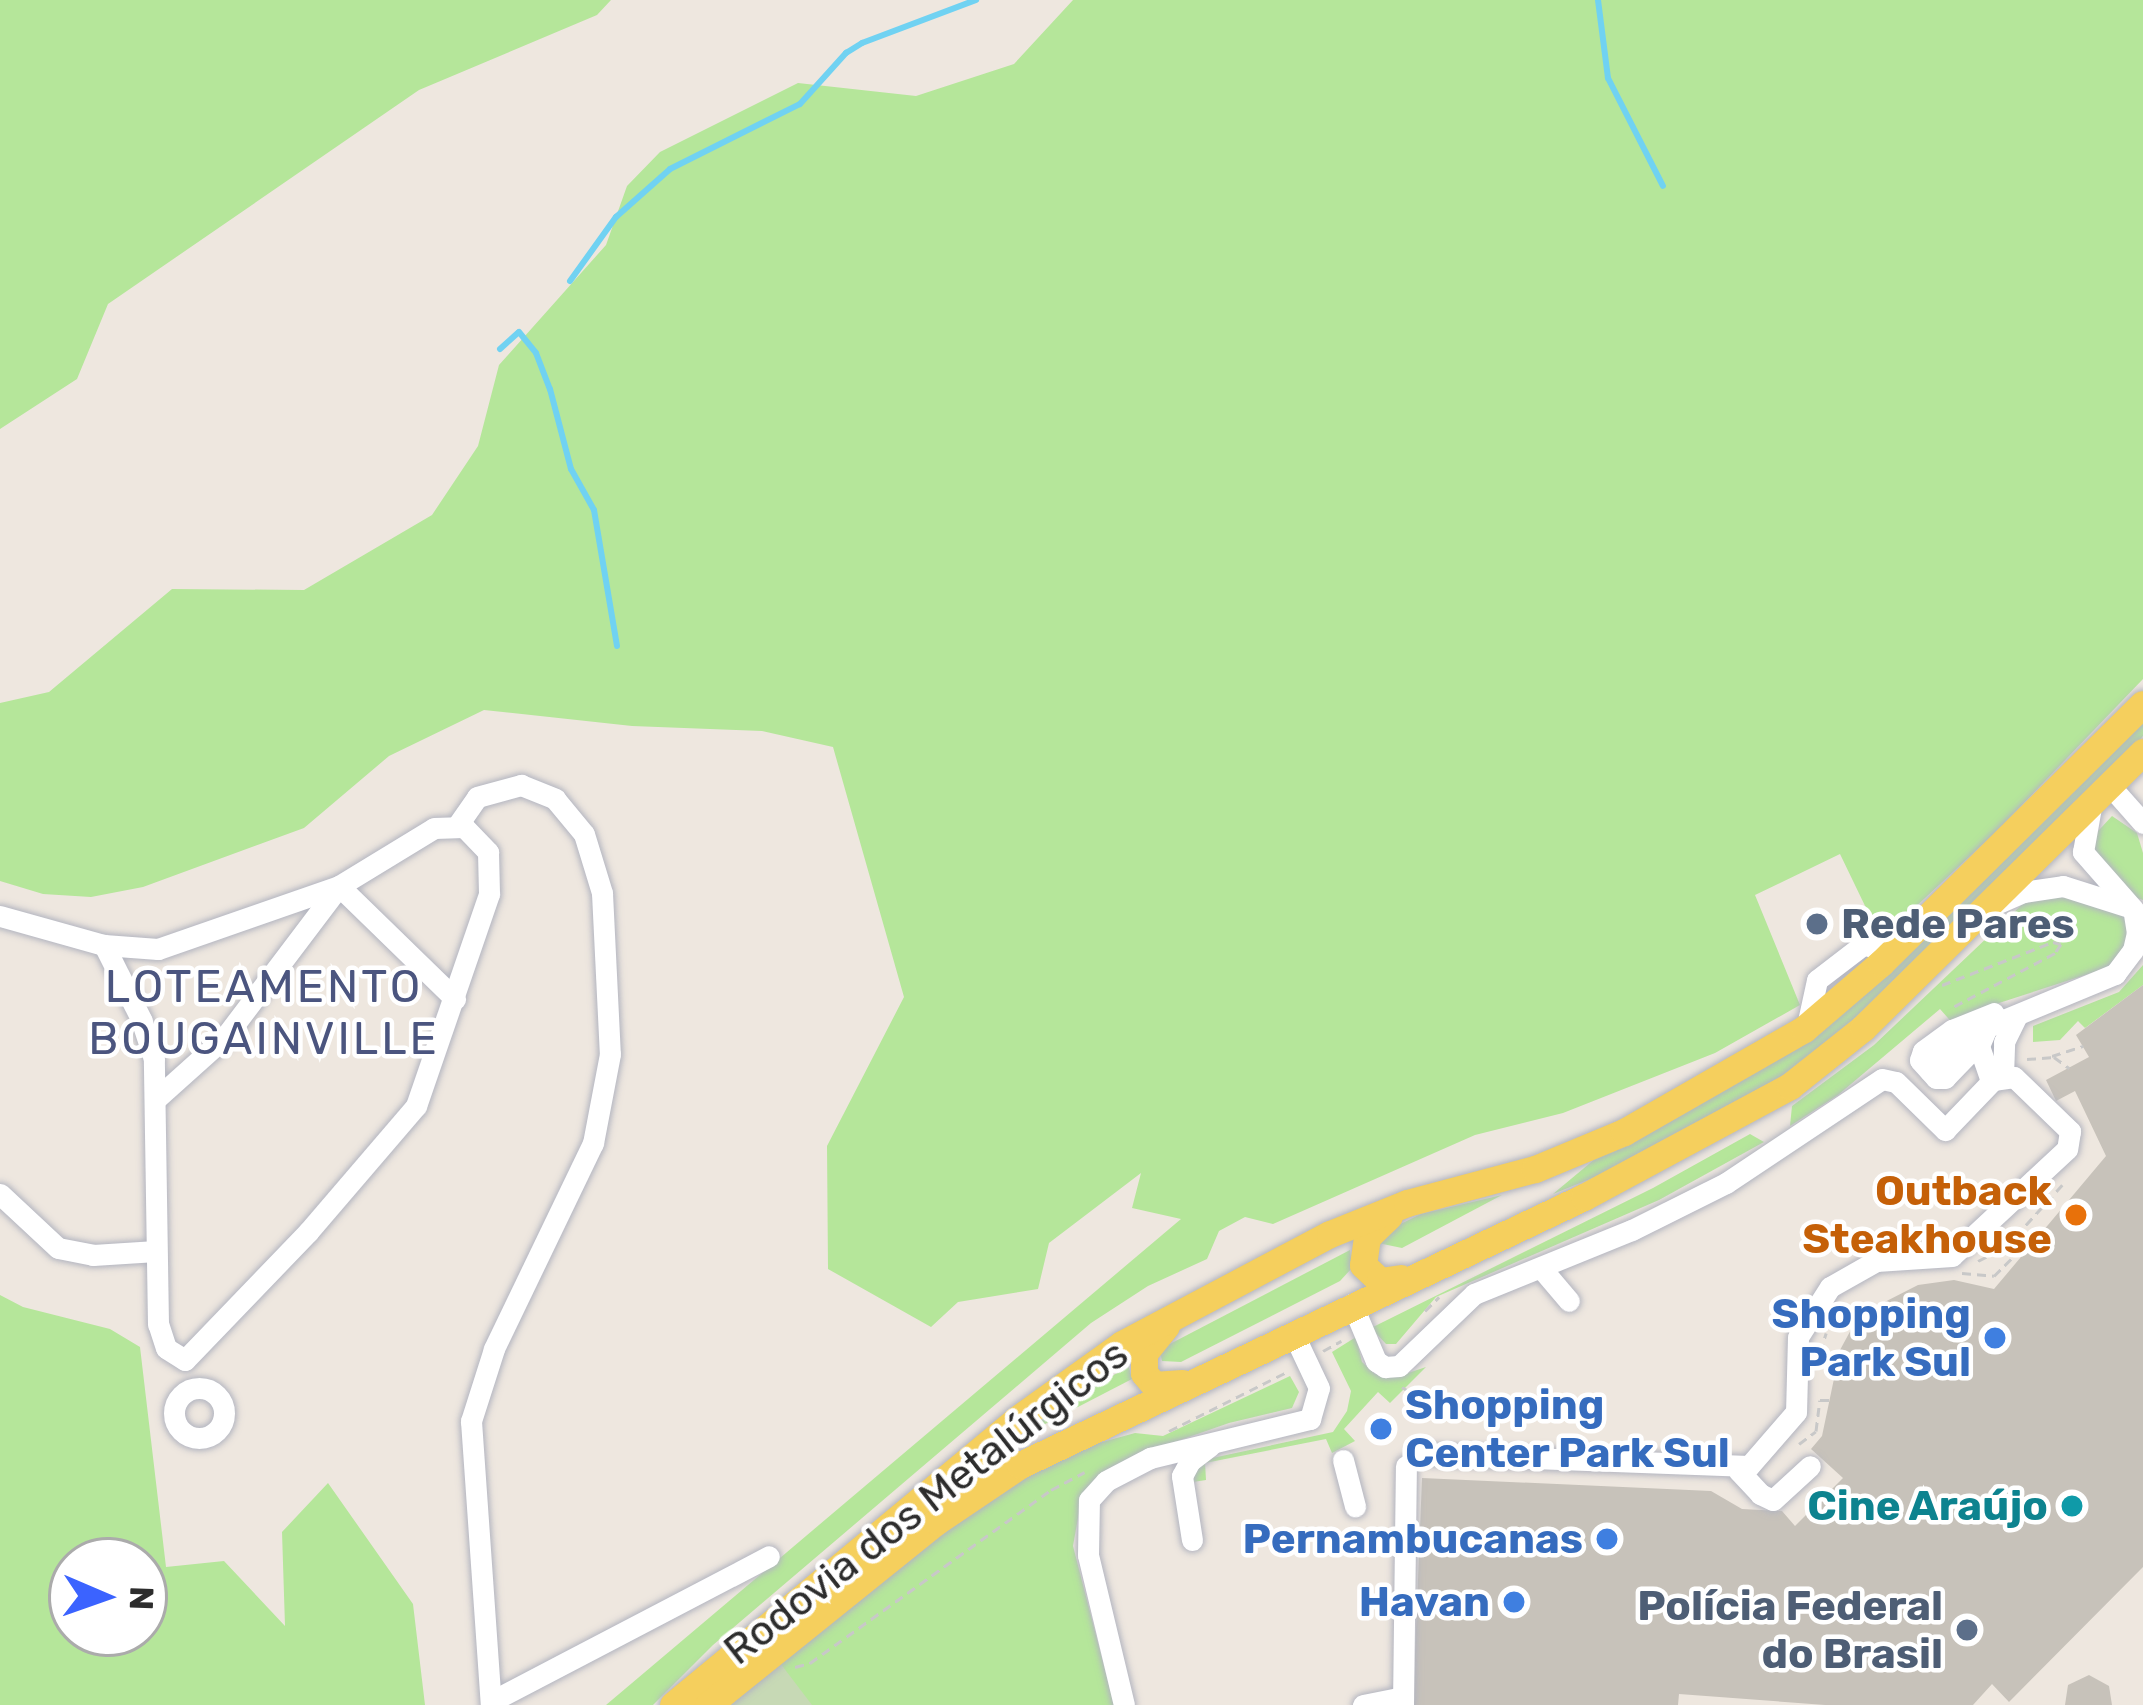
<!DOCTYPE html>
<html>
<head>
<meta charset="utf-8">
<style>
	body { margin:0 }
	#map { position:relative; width:2143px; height:1705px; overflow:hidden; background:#eee7df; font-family:Rubik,sans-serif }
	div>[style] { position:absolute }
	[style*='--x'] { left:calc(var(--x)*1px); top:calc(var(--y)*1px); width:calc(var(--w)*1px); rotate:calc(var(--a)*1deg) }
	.green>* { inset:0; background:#b5e69a }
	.cemetery>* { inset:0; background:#c7d9b5 }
	.stream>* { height:6px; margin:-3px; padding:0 3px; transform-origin:3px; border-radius:3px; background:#70d2f2 }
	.building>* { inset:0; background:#c7c2ba }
	.path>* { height:3px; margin-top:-1.5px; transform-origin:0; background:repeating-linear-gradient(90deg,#c8c8c8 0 9px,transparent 0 15px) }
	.roads { filter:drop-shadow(0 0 3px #b3b5c0) drop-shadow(0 0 3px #b3b5c0) }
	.minor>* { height:21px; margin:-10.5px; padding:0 10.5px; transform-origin:10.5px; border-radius:10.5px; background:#fff }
	.minor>.ring { margin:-10.5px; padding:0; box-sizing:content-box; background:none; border:21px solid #fff; border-radius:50% }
	.major>* { height:27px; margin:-13.5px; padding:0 13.5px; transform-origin:13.5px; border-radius:13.5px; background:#f5cf5d }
	.dots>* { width:33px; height:33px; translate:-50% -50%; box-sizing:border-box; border:6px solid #fff; border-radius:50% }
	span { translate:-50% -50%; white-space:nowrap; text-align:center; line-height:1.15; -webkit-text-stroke:9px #fff; paint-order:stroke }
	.service-label { font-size:42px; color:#4e5e75; font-weight:700 }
	.left { translate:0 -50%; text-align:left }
	.right { translate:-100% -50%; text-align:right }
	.food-label { font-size:42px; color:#c56008; font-weight:700 }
	.shop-label { font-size:42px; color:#366cbe; font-weight:700 }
	.street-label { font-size:42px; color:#2d2d2d }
	.culture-label { font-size:42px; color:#0d838f; font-weight:700 }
	.neighbourhood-label { font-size:45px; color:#4b557f; letter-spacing:3px }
	.north { position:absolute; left:48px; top:1537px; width:120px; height:120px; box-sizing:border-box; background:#fff; border:3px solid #ababab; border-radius:50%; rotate:92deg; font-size:33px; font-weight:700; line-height:48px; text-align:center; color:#2d2d2d }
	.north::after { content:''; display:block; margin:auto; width:42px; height:54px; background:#3b63ff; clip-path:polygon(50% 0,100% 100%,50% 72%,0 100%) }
</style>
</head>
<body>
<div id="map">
	<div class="green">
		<div style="clip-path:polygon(0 0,611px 0,597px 15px,419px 90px,108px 304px,77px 379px,0 429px)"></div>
		<div style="clip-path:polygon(1073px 0,2143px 0,2143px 679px,1997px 831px,1881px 939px,1840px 854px,1755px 895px,1800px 1005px,1715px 1053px,1563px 1113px,1475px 1135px,1273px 1224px,1245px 1217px,1219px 1231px,1207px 1259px,1148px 1286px,1091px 1323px,713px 1645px,653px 1705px,606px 1705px,1181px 1219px,1132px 1208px,1141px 1173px,1049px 1243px,1038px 1289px,958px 1302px,931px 1327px,828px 1269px,827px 1146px,904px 997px,833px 747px,762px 731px,632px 726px,484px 710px,389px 756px,304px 828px,143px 887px,91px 897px,43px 894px,0 881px,0 703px,49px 692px,172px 589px,304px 590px,432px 515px,478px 446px,499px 365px,606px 245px,627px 186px,660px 152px,798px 83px,916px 96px,1014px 64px)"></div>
		<div style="clip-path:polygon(2143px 715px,2143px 736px,2101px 781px,1832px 1040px,1794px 1070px,1617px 1168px,1553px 1194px,1602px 1153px,1714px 1095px)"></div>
		<div style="clip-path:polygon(2112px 816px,2137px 833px,2143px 853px,2143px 900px,2131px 896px,2087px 843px)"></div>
		<div style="clip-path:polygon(2046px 890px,2113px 907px,2126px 918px,2130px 938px,2110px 967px,1999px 1003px,1955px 1026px,1940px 1009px,1838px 1095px,1790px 1126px,1792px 1106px,1874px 1045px,2031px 896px)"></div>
		<div style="clip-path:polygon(2143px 965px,2143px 985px,2085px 1028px,2078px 1021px,2060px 1040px,2033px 1042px,2033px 1026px,2119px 992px)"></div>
		<div style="clip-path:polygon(1750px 1134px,1764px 1142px,1659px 1200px,1436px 1297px,1396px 1344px,1386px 1344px,1371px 1328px,1653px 1188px)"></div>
		<div style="clip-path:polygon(1502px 1195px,1402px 1248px,1378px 1243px,1384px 1232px,1421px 1214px)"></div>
		<div style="clip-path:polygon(1350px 1250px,1352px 1268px,1340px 1281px,1181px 1362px,1162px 1361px,1160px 1352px,1166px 1346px)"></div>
		<div style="clip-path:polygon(evenodd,0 1295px,23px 1307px,110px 1329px,140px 1347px,166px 1567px,224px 1561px,285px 1626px,282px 1532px,328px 1483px,413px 1604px,425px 1705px,0 1705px,0 1295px,144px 1561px,144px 1633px,72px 1633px,72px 1561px,144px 1561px)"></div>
		<div style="clip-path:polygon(1356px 1337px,1362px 1362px,1375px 1374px,1399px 1376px,1426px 1367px,1390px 1403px,1378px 1392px,1344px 1429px,1355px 1441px,1332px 1453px,1326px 1439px,1205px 1463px,1206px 1480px,1193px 1482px,1190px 1478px,1203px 1460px,1333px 1432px,1347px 1411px,1351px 1391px,1332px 1352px)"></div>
		<div style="clip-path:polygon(1129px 1367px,1132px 1379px,1020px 1437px,1067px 1399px)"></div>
		<div style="clip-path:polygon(1290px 1376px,1299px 1392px,1292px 1408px,1229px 1423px,1146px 1452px,1082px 1496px,1073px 1546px,1114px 1705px,723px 1705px,879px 1580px,987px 1500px,1066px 1452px,1135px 1433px,1163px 1436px)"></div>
	</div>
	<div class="cemetery">
		<div style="clip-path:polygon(777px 1659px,812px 1705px,723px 1705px)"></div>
	</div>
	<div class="stream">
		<div style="--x:1598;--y:0;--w:79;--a:82.7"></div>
		<div style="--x:1608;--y:78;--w:121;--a:63"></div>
		<div style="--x:570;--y:281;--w:79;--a:-54.3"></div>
		<div style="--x:616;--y:217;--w:72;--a:-41.6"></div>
		<div style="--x:670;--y:169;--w:145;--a:-26.6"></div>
		<div style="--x:800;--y:104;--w:69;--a:-48"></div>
		<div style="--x:846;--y:53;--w:19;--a:-32"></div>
		<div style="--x:862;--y:43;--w:122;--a:-20.7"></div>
		<div style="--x:500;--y:349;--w:25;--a:-42"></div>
		<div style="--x:519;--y:332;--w:27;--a:51"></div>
		<div style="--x:536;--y:353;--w:39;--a:69"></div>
		<div style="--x:550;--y:389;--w:83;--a:75.3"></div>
		<div style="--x:571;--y:469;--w:47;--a:60.7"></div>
		<div style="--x:594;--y:510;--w:138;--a:80.4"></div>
	</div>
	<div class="building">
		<div style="clip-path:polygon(2143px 985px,2143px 1567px,2009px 1702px,1992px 1684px,1973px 1705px,1825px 1705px,1679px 1694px,1678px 1705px,1413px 1705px,1422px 1478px,1711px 1491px,1742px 1509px,1782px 1511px,1795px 1526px,1843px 1478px,1811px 1449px,1822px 1436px,1840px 1350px,1853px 1326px,1867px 1311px,1918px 1285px,1954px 1280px,1994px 1289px,2106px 1156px,2075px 1091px,2056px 1101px,2046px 1080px,2089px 1057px,2076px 1035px)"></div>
		<div style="clip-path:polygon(2089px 1675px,2109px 1686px,2112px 1705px,2065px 1705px,2068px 1685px)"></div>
	</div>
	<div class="path">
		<div style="--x:1942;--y:985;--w:119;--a:-21.2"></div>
		<div style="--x:2053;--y:942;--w:8;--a:14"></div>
		<div style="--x:2061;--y:944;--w:11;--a:124"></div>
		<div style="--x:2055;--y:953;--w:115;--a:152.1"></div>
		<div style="--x:2052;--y:1056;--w:33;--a:-18"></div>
		<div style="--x:2027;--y:1059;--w:27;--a:-4"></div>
		<div style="--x:2054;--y:1057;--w:19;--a:36"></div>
		<div style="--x:1978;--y:1261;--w:31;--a:-27"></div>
		<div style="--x:2006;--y:1247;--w:84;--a:-47.9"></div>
		<div style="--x:1962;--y:1273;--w:32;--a:5"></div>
		<div style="--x:1994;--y:1276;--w:28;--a:-45"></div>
		<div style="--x:2014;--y:1256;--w:12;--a:-132"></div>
		<div style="--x:1425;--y:1311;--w:20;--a:-45"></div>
		<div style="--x:1841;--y:1313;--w:18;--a:47"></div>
		<div style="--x:1323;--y:1351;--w:21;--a:-29"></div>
		<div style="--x:1820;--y:1352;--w:20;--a:-72"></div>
		<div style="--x:1402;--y:1387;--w:12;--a:31"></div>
		<div style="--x:1169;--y:1431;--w:134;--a:-26.6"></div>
		<div style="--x:1799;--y:1444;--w:21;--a:-37"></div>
		<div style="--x:1816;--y:1431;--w:31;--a:-83"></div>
		<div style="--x:1820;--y:1400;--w:9;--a:0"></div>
		<div style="--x:795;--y:1667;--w:16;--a:-15"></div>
		<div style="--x:810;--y:1663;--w:297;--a:-35.7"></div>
		<div style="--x:1051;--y:1490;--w:38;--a:-28"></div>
	</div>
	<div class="roads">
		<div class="minor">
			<div style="--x:2111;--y:787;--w:48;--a:48.4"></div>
			<div style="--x:457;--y:826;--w:35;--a:-55"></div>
			<div style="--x:477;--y:797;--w:46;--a:-15.3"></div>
			<div style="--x:521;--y:785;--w:37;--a:22"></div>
			<div style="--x:555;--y:799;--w:45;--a:50.4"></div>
			<div style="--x:584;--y:834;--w:62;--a:73"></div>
			<div style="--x:602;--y:893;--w:161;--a:87.2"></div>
			<div style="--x:610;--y:1054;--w:91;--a:100.8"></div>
			<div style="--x:593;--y:1143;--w:229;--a:115.7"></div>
			<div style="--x:494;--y:1349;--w:76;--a:107.7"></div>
			<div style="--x:471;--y:1421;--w:285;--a:86"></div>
			<div style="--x:1996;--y:904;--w:30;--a:-24"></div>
			<div style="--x:2023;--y:892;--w:40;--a:-8.5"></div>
			<div style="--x:2063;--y:886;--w:66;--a:17.6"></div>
			<div style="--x:0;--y:916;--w:108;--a:15.6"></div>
			<div style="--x:104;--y:945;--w:54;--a:4.2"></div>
			<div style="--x:158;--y:949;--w:192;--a:-19.2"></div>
			<div style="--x:339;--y:886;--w:111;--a:-31.4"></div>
			<div style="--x:434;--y:828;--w:30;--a:-2"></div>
			<div style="--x:464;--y:827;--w:35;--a:46"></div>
			<div style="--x:488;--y:852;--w:42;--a:88.6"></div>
			<div style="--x:489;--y:894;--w:224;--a:109"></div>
			<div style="--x:416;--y:1106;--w:165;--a:130.6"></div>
			<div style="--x:309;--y:1231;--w:179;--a:133.9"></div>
			<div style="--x:185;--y:1360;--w:22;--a:-148"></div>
			<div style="--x:166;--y:1348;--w:25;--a:-108"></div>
			<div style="--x:158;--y:1324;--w:265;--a:-90.9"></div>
			<div style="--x:154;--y:1059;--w:40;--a:-108"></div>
			<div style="--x:142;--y:1021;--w:85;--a:-116.6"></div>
			<div style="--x:1807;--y:1026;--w:47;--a:-77.7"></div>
			<div style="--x:1817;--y:980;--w:59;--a:-37.5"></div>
			<div style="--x:1864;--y:944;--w:28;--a:21"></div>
			<div style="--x:1970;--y:1034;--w:21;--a:98"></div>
			<div style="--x:1967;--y:1055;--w:32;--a:134"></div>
			<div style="--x:1945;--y:1078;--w:9;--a:180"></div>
			<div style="--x:1936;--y:1078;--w:24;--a:-132"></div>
			<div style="--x:1920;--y:1060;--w:9;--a:-72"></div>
			<div style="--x:1923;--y:1051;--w:36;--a:-36"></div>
			<div style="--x:1952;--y:1030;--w:45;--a:-22"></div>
			<div style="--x:1930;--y:1071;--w:52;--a:-41.1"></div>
			<div style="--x:2003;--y:1076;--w:34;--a:-88"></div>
			<div style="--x:2004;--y:1042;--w:28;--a:-64"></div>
			<div style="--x:1991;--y:1081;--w:37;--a:-109"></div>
			<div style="--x:1979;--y:1046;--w:21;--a:-67"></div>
			<div style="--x:1987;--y:1027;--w:139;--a:-22.5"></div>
			<div style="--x:2115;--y:974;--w:30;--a:-53"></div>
			<div style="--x:2133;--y:950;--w:17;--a:-77"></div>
			<div style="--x:2137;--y:933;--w:24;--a:-99"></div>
			<div style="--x:2133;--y:909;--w:76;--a:-131.3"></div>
			<div style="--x:2083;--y:852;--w:46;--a:-79.9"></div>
			<div style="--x:157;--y:1098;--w:91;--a:-41.9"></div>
			<div style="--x:225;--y:1037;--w:189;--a:-52.9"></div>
			<div style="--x:339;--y:886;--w:162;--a:44.2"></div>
			<div style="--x:0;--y:1194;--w:79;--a:43"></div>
			<div style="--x:58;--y:1248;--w:36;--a:11"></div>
			<div style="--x:93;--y:1255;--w:63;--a:-3.6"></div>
			<div style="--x:1541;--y:1268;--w:43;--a:49.7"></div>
			<div style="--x:1352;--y:1304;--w:62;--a:67.2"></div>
			<div style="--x:1376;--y:1361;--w:11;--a:34"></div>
			<div style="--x:1385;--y:1367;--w:14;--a:-4"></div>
			<div style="--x:1399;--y:1366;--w:104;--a:-43.8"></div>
			<div style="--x:1474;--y:1294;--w:170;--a:-22.1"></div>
			<div style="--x:1632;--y:1230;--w:105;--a:-26.6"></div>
			<div style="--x:1726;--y:1183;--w:187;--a:-33.7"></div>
			<div style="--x:1882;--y:1079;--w:14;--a:12"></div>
			<div style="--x:1896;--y:1082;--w:69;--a:44.4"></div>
			<div style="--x:1945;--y:1130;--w:69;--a:-46.2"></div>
			<div style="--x:1993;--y:1080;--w:21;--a:-8"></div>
			<div style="--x:2014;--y:1077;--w:78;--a:44"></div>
			<div style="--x:2070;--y:1131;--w:18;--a:99"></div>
			<div style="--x:2067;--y:1149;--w:157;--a:137.1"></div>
			<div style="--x:1952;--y:1256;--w:76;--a:176.2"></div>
			<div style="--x:1876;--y:1261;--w:53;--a:150.5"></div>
			<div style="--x:1830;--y:1287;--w:59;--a:122.6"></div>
			<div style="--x:1798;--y:1337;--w:75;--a:91.5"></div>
			<div style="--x:1796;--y:1412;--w:72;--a:131"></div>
			<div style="--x:1749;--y:1466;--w:331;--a:-177.9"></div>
			<div class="ring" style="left:174px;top:1388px;width:29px;height:29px"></div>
			<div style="--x:1343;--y:1460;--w:48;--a:75.4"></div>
			<div style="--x:1738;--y:1470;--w:33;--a:47"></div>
			<div style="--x:1760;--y:1494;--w:14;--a:25"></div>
			<div style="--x:1773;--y:1500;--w:50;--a:-42.6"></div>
			<div style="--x:1192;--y:1540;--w:65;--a:-98.9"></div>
			<div style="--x:1182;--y:1476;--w:17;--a:-62"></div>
			<div style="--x:1190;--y:1461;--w:25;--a:-37"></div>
			<div style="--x:494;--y:1700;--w:310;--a:-27.6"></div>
			<div style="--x:1124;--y:1705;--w:154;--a:-103.5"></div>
			<div style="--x:1088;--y:1555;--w:55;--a:-89"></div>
			<div style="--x:1089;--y:1500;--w:25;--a:-48"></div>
			<div style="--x:1106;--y:1481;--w:50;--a:-27.6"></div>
			<div style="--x:1150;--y:1458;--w:165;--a:-13.7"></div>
			<div style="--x:1310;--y:1419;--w:32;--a:-74"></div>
			<div style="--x:1319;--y:1388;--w:61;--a:-115.3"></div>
			<div style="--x:1363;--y:1705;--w:41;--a:-11.3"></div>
			<div style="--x:1403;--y:1705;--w:239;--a:-89.3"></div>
		</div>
		<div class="major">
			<div style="--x:1389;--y:1216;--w:30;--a:136"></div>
			<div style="--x:1367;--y:1237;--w:28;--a:98"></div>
			<div style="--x:1363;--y:1265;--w:23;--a:43"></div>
			<div style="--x:1380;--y:1281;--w:21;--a:-8"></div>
			<div style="--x:1166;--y:1326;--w:35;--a:129"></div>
			<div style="--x:1144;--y:1353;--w:20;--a:90"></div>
			<div style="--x:1144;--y:1373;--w:16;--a:50"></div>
			<div style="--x:1154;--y:1385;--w:28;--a:-4"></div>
			<div style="--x:673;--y:1705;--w:446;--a:-39.7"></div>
			<div style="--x:1016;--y:1420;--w:130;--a:-35.6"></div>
			<div style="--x:1122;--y:1344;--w:235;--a:-27.9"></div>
			<div style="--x:1330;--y:1234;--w:83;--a:-21.9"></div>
			<div style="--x:1407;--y:1203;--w:132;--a:-14.9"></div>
			<div style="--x:1535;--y:1169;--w:96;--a:-22.6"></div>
			<div style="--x:1624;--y:1132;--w:207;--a:-29.8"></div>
			<div style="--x:1804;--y:1029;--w:101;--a:-40.6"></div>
			<div style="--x:1881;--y:963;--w:368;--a:-44.7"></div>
			<div style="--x:708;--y:1705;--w:294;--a:-38.8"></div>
			<div style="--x:937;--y:1521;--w:100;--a:-34"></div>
			<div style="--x:1020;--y:1465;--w:624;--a:-25.42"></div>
			<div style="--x:1584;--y:1197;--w:234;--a:-28.3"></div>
			<div style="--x:1790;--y:1086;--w:93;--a:-38.5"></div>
			<div style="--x:1863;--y:1028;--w:393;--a:-44.6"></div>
		</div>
	</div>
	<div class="dots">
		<div style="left:1817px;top:924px;background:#5c6f8a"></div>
		<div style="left:2076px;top:1215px;background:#e8710a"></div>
		<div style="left:1995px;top:1338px;background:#3f7fe0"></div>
		<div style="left:1381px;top:1429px;background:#3f7fe0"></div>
		<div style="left:2072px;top:1506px;background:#0f9aa8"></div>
		<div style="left:1607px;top:1539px;background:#3f7fe0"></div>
		<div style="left:1514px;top:1602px;background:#3f7fe0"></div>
		<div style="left:1967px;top:1630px;background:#5c6f8a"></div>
	</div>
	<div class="service-label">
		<span class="left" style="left:1841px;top:924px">Rede Pares</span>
		<span class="right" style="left:1943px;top:1630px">Polícia Federal<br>do Brasil</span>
	</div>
	<div class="food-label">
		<span class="right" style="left:2052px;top:1215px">Outback<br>Steakhouse</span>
	</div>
	<div class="shop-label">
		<span class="right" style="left:1971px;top:1338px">Shopping<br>Park Sul</span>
		<span class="left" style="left:1405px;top:1429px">Shopping<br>Center Park Sul</span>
		<span class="right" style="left:1583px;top:1539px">Pernambucanas</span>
		<span class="right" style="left:1490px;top:1602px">Havan</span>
	</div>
	<div class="street-label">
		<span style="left:926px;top:1502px;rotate:-38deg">Rodovia dos Metalúrgicos</span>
	</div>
	<div class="culture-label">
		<span class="right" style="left:2048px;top:1506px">Cine Araújo</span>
	</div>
	<div class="neighbourhood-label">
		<span style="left:264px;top:1013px">LOTEAMENTO<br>BOUGAINVILLE</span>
	</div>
	<div class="north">N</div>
</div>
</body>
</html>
